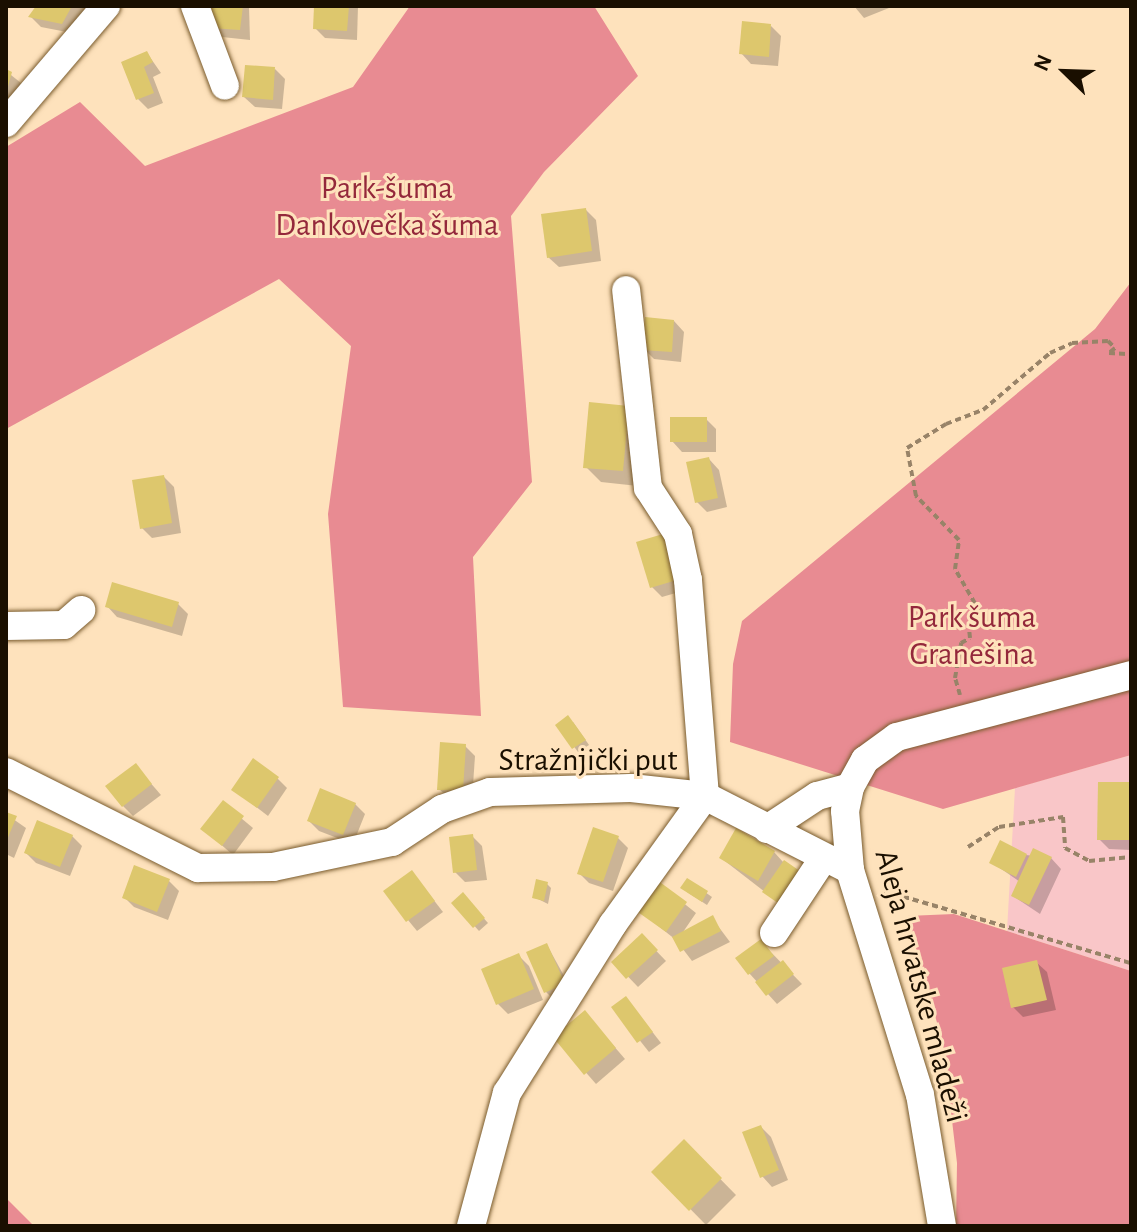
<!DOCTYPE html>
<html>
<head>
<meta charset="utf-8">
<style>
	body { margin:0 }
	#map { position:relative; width:1137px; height:1232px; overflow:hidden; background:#fee2bc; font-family:"Alegreya Sans",sans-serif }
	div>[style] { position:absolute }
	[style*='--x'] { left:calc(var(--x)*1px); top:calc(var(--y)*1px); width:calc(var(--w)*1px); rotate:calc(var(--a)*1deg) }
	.green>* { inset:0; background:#f9c6c8 }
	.forest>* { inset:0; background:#e88b92 }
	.shadow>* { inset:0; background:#0003 }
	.building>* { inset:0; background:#ddc76d }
	.path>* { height:4px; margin-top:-2px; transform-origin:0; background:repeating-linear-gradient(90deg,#988368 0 6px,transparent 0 10px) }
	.roads { filter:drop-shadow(0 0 2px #795b2d) drop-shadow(0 0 2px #795b2d) }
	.minor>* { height:28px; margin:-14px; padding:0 14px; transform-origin:14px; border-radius:14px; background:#fff }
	span { translate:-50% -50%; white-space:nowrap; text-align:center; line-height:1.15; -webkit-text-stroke:6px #fee2bc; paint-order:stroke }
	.park-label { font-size:32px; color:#94283b }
	.street-label { font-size:32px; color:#1a0f00 }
	.frame { position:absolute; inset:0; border:8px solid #1a0f00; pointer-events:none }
	.north { position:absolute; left:1025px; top:32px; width:80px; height:80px; -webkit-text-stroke:6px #fee2bc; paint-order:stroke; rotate:293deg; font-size:22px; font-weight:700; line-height:32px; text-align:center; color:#1a0f00 }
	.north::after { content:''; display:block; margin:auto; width:28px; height:36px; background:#1a0f00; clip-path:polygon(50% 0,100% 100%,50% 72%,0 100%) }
</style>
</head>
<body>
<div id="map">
	<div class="green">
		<div style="clip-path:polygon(1131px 755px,1131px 971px,1007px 931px,1015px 788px)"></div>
	</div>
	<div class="forest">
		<div style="clip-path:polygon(410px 6px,594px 6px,638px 76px,544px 172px,511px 216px,532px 482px,473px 557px,481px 716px,343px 707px,328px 514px,351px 346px,279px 279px,6px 429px,6px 147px,80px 102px,145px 166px,353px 87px)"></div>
		<div style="clip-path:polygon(1131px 282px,1131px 755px,943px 809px,730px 742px,733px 664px,742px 621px,1095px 329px)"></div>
		<div style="clip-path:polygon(954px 914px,1131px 971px,1131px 1226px,956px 1226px,957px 1163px,943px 1044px,907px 916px)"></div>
		<div style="clip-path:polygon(6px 1198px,34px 1226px,6px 1226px)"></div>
	</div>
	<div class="shadow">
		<div style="clip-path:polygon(38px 6px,88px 6px,72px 33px,41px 27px,31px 17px)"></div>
		<div style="clip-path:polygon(214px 6px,249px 6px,250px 40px,222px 37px,212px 27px)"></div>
		<div style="clip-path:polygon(316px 6px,358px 6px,357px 40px,325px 38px,315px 28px)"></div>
		<div style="clip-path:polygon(854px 6px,894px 6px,864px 18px)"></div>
		<div style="clip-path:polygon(771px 26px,781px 36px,778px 66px,751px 64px,741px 53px)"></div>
		<div style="clip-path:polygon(147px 53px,161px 73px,153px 77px,163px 103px,148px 109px,138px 99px,124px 63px)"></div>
		<div style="clip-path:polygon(275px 69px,285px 79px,282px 109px,255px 107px,244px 97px)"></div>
		<div style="clip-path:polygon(6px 71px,21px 83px,14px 110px,6px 106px)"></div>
		<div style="clip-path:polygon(586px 210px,596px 220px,601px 261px,559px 267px,548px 257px)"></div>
		<div style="clip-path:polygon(674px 321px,684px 332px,681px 362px,654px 359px,644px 349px)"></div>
		<div style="clip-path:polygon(628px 408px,638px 486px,601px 482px,586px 467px)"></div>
		<div style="clip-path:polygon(706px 419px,716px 429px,716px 452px,682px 452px,672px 441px)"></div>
		<div style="clip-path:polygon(709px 459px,719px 470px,727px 507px,707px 512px,697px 502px)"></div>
		<div style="clip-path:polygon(164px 477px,174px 487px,181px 533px,152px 538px,142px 528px)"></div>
		<div style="clip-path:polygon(662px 537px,672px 547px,686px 590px,662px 597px,652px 587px)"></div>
		<div style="clip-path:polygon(178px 604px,188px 614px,182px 636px,117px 617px,107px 606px)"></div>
		<div style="clip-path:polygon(573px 722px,589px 745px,578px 752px,558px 725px)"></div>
		<div style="clip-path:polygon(465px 746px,475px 756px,472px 800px,450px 799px,439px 789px)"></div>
		<div style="clip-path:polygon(135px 765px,161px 795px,133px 816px,123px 806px)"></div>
		<div style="clip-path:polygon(277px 778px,287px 788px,268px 816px,234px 790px)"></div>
		<div style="clip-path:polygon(1131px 784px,1131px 850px,1109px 849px,1099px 839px)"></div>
		<div style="clip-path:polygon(223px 803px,253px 828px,233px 855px,203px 829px)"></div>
		<div style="clip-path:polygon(355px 804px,365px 814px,353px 844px,319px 831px,309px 821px)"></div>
		<div style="clip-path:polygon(6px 814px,26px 828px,14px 858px,6px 854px)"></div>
		<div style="clip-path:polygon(72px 836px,82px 846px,70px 876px,36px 863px,26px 853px)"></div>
		<div style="clip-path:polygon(472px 836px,482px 846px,487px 880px,465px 882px,455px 872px)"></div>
		<div style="clip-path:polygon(618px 838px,628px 848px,613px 891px,589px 883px,579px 873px)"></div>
		<div style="clip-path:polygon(774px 852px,784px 863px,796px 916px,721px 858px)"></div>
		<div style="clip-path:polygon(1026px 855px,1051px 858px,1061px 869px,1040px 914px,1013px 896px,1020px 882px,991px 862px)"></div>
		<div style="clip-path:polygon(136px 867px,169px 881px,179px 891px,168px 920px,134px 907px,124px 897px)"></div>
		<div style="clip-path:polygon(412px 872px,443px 912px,417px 931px,385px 892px)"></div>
		<div style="clip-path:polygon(688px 880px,712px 897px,707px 905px,687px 892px)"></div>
		<div style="clip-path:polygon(657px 882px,696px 913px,681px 935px,712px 918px,730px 942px,692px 961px,676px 940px,638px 910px)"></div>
		<div style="clip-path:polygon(547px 884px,551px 888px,548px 904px,534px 897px)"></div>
		<div style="clip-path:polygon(463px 895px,488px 923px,479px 931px,454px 903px)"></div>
		<div style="clip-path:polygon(642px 936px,666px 961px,638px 987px,614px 962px)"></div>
		<div style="clip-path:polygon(761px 942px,802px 984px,777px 1004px,749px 973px)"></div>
		<div style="clip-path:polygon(547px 945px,574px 994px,556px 1002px,546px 992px)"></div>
		<div style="clip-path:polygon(519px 956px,529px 966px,543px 1000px,508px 1014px,498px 1004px)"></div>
		<div style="clip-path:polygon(1036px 962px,1047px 972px,1056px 1010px,1023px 1017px,1013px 1007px)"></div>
		<div style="clip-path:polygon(626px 998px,661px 1043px,649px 1052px,614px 1008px)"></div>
		<div style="clip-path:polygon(594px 1023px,625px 1059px,596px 1084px,555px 1037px)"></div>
		<div style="clip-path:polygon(761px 1127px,771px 1137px,788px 1180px,772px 1187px,762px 1176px)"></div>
		<div style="clip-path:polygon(684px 1142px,736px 1195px,706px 1225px,654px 1172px)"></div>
	</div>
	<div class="building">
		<div style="clip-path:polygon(36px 6px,72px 6px,62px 24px,28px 17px)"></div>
		<div style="clip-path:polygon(212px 6px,243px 6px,240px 30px,210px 28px)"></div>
		<div style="clip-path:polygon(314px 6px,349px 6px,347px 31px,313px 29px)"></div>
		<div style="clip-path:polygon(742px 21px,771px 24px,769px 57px,739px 54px)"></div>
		<div style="clip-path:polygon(147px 51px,153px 62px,144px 67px,154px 93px,136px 100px,121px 62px)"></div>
		<div style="clip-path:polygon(245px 65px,275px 67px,273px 100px,242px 97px)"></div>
		<div style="clip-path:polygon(6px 69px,12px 72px,7px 90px,6px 90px)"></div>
		<div style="clip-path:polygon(586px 208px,592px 251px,547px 258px,541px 214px)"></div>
		<div style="clip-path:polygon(645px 317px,674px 320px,672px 352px,642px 350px)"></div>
		<div style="clip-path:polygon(589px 402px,629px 406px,623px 471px,583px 468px)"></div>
		<div style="clip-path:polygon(670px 417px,707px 417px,707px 442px,670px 442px)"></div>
		<div style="clip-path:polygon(709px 457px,718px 498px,695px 503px,686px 462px)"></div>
		<div style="clip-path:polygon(164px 475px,172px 523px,140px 529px,132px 480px)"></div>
		<div style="clip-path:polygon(663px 534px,677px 580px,650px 588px,636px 542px)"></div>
		<div style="clip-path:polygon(112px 582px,179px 602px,172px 627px,105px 607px)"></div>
		<div style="clip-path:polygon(568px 715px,586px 740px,572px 749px,555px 725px)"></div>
		<div style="clip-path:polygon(440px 742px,466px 744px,463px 791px,437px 790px)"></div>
		<div style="clip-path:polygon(253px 758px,279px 777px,257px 808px,231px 790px)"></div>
		<div style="clip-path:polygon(136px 763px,152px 784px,122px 807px,105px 786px)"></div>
		<div style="clip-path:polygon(1098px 782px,1131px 782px,1131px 840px,1097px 840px)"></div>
		<div style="clip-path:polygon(320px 788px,356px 803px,343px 835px,307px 821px)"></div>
		<div style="clip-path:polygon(223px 800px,244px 816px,222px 846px,200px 829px)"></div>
		<div style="clip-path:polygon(6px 812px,17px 816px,6px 842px)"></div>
		<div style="clip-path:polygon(37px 820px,73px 835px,60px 867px,24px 853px)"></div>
		<div style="clip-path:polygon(593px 827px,619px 836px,603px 882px,577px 874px)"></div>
		<div style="clip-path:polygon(736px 828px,775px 851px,758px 881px,719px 858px)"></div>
		<div style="clip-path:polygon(473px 834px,477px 870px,453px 873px,449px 837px)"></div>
		<div style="clip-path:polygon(1000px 840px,1027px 854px,1016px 877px,989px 863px)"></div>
		<div style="clip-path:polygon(1033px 848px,1052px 857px,1029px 905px,1011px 896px)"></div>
		<div style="clip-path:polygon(784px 860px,807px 876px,785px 908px,762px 892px)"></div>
		<div style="clip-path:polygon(134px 865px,170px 879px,157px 912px,122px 898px)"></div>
		<div style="clip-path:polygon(412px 870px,435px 901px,406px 922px,383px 891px)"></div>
		<div style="clip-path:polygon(687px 878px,708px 891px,702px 902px,680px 888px)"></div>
		<div style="clip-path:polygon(536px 879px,548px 882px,544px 901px,532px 898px)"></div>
		<div style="clip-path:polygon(657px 880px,687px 902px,666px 932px,635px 910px)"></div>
		<div style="clip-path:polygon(463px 892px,485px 918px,473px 928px,451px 903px)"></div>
		<div style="clip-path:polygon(713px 915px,721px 931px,680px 952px,672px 937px)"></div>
		<div style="clip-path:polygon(642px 933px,658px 950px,626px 979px,611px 962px)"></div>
		<div style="clip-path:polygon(761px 939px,774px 956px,748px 975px,735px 958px)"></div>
		<div style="clip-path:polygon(547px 943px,565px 984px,544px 993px,526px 952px)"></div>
		<div style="clip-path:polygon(519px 953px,534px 989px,496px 1005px,481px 969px)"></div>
		<div style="clip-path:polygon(783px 960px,794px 974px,766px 996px,755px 982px)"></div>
		<div style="clip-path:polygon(1037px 960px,1047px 1000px,1011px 1008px,1002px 968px)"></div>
		<div style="clip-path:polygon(626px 996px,653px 1032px,637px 1043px,611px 1007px)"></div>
		<div style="clip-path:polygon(585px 1010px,616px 1048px,584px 1075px,553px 1037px)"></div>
		<div style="clip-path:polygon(761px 1125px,779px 1170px,760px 1178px,742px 1132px)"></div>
		<div style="clip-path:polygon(684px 1139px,722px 1178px,689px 1211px,651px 1172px)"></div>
	</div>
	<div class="path">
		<div style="--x:960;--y:695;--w:18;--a:-106"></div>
		<div style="--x:955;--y:678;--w:36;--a:-80"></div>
		<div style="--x:961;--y:643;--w:10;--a:-29"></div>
		<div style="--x:970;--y:638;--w:10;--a:-96"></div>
		<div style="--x:969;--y:628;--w:19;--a:-55"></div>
		<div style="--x:980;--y:612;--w:50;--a:-120.2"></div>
		<div style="--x:955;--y:569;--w:29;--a:-82"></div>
		<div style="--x:959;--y:540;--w:62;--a:-134.3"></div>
		<div style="--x:916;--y:496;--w:49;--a:-100.6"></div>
		<div style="--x:907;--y:448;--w:46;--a:-31.6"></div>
		<div style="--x:946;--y:424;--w:40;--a:-21"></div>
		<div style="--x:983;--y:410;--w:88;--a:-40.4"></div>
		<div style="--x:1050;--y:353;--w:24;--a:-24"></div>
		<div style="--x:1072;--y:343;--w:36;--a:-3"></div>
		<div style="--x:1108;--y:341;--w:10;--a:45"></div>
		<div style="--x:1115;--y:348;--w:8;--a:140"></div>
		<div style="--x:1109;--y:353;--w:22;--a:3"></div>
		<div style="--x:968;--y:847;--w:37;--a:-33"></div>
		<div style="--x:999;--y:827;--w:65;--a:-8.9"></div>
		<div style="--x:1063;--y:817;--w:31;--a:86"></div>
		<div style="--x:1065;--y:848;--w:27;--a:28"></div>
		<div style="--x:1089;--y:861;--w:42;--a:-5.4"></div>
		<div style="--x:884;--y:891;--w:257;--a:16.3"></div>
	</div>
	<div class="roads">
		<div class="minor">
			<div style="--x:195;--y:6;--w:85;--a:69.4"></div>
			<div style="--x:6;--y:123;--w:154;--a:-49.5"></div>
			<div style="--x:6;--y:626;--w:58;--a:-1"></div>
			<div style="--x:64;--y:625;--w:23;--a:-41"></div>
			<div style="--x:6;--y:772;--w:215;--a:26.6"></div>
			<div style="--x:198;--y:868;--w:75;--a:-0.8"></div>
			<div style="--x:273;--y:867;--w:122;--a:-11.9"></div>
			<div style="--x:392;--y:842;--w:60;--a:-33.4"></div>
			<div style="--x:442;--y:809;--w:51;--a:-19.5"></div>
			<div style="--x:490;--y:792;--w:141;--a:-1.6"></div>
			<div style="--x:631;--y:788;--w:74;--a:6.2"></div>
			<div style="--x:705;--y:796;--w:163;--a:27"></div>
			<div style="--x:767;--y:829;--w:60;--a:-33.4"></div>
			<div style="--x:817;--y:796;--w:34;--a:-15"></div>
			<div style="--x:774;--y:933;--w:89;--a:-56.5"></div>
			<div style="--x:471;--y:1226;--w:138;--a:-74.9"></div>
			<div style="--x:507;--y:1093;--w:199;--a:-57.9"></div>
			<div style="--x:613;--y:924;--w:158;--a:-54.3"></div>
			<div style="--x:705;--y:796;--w:217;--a:-94.5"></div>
			<div style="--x:688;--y:580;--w:47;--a:-102.3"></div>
			<div style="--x:678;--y:534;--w:55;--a:-123.1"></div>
			<div style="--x:648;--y:488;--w:199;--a:-96.3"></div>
			<div style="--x:942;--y:1226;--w:133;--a:-99.5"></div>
			<div style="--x:920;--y:1095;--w:236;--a:-107.3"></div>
			<div style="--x:850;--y:870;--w:59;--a:-94.8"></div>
			<div style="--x:845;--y:811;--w:25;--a:-78"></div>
			<div style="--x:850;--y:787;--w:31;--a:-61"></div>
			<div style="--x:865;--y:760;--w:39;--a:-36"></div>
			<div style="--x:897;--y:737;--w:242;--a:-14.8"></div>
		</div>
	</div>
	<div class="park-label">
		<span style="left:387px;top:207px">Park-šuma<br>Dankovečka šuma</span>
		<span style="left:972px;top:636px">Park šuma<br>Granešina</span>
	</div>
	<div class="street-label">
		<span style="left:588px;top:760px">Stražnjički put</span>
		<span style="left:921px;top:986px;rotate:75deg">Aleja hrvatske mladeži</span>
	</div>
	<div class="frame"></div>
	<div class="north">N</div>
</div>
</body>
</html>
